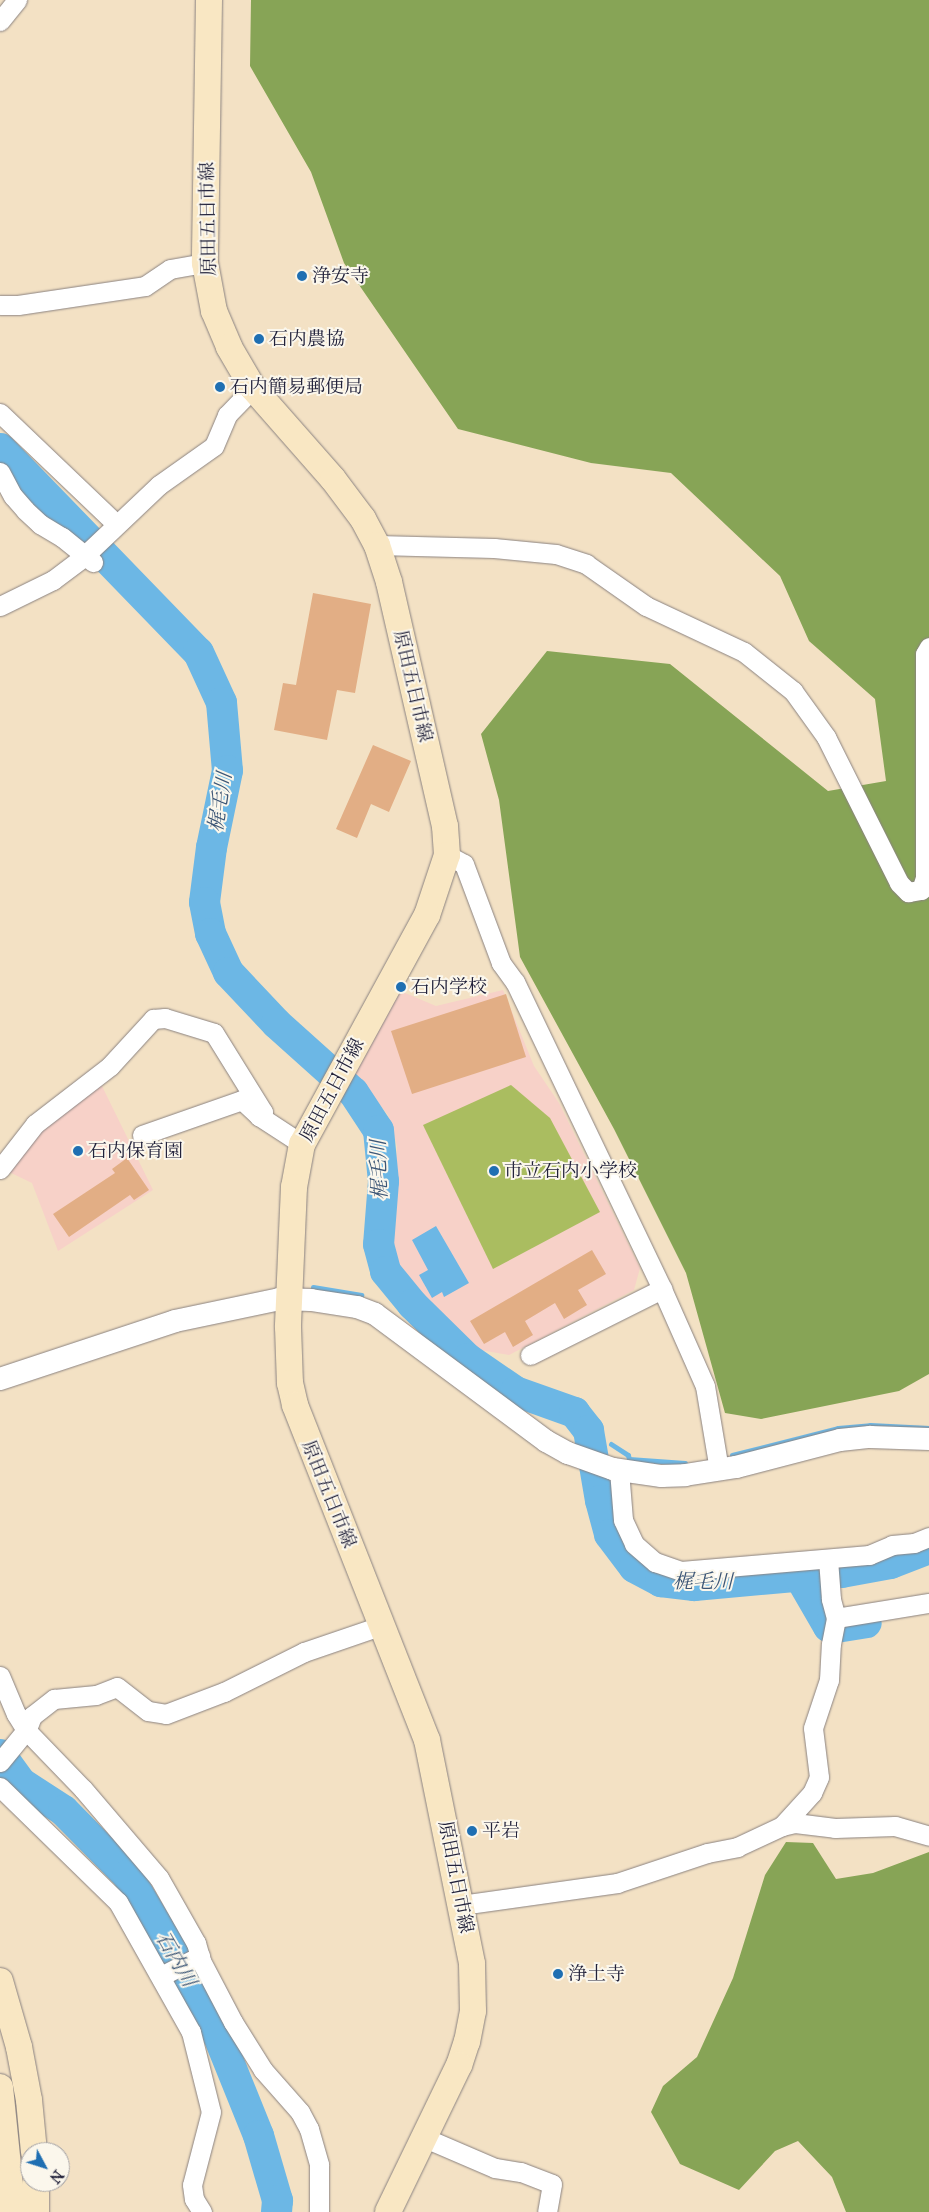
<!DOCTYPE html>
<html>
<head>
<meta charset="utf-8">
<style>
	body { margin:0 }
	#map { position:relative; width:929px; height:2212px; overflow:hidden; background:#f3e1c4; font-family:"IM FELL Great Primer","Noto Serif JP",serif }
	div>[style] { position:absolute }
	[style*='--x'] { left:calc(var(--x)*1px); top:calc(var(--y)*1px); width:calc(var(--w)*1px); rotate:calc(var(--a)*1deg) }
	.built>* { inset:0; background:#f7d1c8 }
	.green>* { inset:0; background:#aabd60 }
	.forest>* { inset:0; background:#87a456 }
	.water>* { inset:0; background:#6cb7e5 }
	.stream>* { height:5px; margin:-2.5px; padding:0 2.5px; transform-origin:2.5px; border-radius:2.5px; background:#6cb7e5 }
	.river>* { height:31px; margin:-15.5px; padding:0 15.5px; transform-origin:15.5px; border-radius:15.5px; background:#6cb7e5 }
	.building>* { inset:0; background:#e2ae85 }
	.roads { filter:drop-shadow(0 0 1px #8a8280) drop-shadow(0 0 1px #8a8280) }
	.minor>* { height:19px; margin:-9.5px; padding:0 9.5px; transform-origin:9.5px; border-radius:9.5px; background:#fff }
	.tertiary>* { height:22px; margin:-11px; padding:0 11px; transform-origin:11px; border-radius:11px; background:#fff }
	.secondary>* { height:26px; margin:-13px; padding:0 13px; transform-origin:13px; border-radius:13px; background:#f9e7c3 }
	.dots>* { width:14px; height:14px; translate:-50% -50%; box-sizing:border-box; border:2px solid #fbf7ec; border-radius:50% }
	span { translate:-50% -50%; white-space:nowrap; text-align:center; line-height:1.15; -webkit-text-stroke:4px #fbf7ec; paint-order:stroke }
	.street-label { font-size:19px; color:#22223b }
	.poi-label { font-size:19px; color:#22223b }
	.left { translate:0 -50%; text-align:left }
	.water-label { font-size:20px; color:#3c5676; font-style:italic }
	.north { position:absolute; left:20px; top:2142px; width:50px; height:50px; box-sizing:border-box; background:#fbf7ec; border:1px solid #a4a2a5; border-radius:50%; rotate:130deg; font-size:14px; font-weight:700; line-height:20px; text-align:center; color:#22223b }
	.north::after { content:''; display:block; margin:auto; width:18px; height:22px; background:#1f6fb2; clip-path:polygon(50% 0,100% 100%,50% 72%,0 100%) }
</style>
</head>
<body>
<div id="map">
	<div class="built">
		<div style="clip-path:polygon(398px 990px,436px 1006px,503px 990px,534px 1066px,559px 1103px,640px 1268px,634px 1290px,509px 1355px,480px 1350px,405px 1278px,392px 1245px,397px 1146px,388px 1115px,353px 1071px)"></div>
		<div style="clip-path:polygon(101px 1084px,153px 1190px,58px 1251px,32px 1183px,7px 1171px,37px 1131px)"></div>
	</div>
	<div class="green">
		<div style="clip-path:polygon(511px 1085px,550px 1118px,600px 1212px,493px 1269px,423px 1125px)"></div>
	</div>
	<div class="forest">
		<div style="clip-path:polygon(251px 0,929px 0,929px 1374px,899px 1391px,761px 1419px,725px 1413px,686px 1273px,614px 1129px,520px 957px,499px 800px,481px 734px,547px 651px,670px 664px,828px 791px,886px 781px,875px 699px,809px 641px,780px 576px,671px 473px,591px 463px,458px 429px,344px 263px,311px 172px,250px 66px)"></div>
		<div style="clip-path:polygon(786px 1842px,813px 1843px,836px 1879px,873px 1873px,929px 1852px,929px 2212px,846px 2212px,832px 2177px,798px 2141px,775px 2151px,739px 2190px,680px 2164px,651px 2112px,663px 2086px,697px 2057px,733px 1978px,765px 1875px)"></div>
	</div>
	<div class="water">
		<div style="clip-path:polygon(436px 1226px,469px 1283px,444px 1297px,442px 1292px,432px 1298px,419px 1275px,428px 1270px,412px 1240px)"></div>
	</div>
	<div class="stream">
		<div style="--x:313;--y:1287;--w:49;--a:9.5"></div>
		<div style="--x:611;--y:1444;--w:20;--a:33"></div>
		<div style="--x:628;--y:1455;--w:4;--a:76"></div>
		<div style="--x:629;--y:1459;--w:56;--a:4.1"></div>
		<div style="--x:732;--y:1455;--w:109;--a:-14.3"></div>
		<div style="--x:838;--y:1428;--w:32;--a:-5"></div>
		<div style="--x:870;--y:1425;--w:59;--a:2.9"></div>
	</div>
	<div class="river">
		<div style="--x:0;--y:448;--w:284;--a:45.9"></div>
		<div style="--x:198;--y:652;--w:55;--a:65.3"></div>
		<div style="--x:221;--y:702;--w:68;--a:85"></div>
		<div style="--x:227;--y:770;--w:79;--a:101.7"></div>
		<div style="--x:211;--y:847;--w:55;--a:97.3"></div>
		<div style="--x:204;--y:902;--w:32;--a:79"></div>
		<div style="--x:210;--y:933;--w:43;--a:65.2"></div>
		<div style="--x:228;--y:972;--w:70;--a:46.7"></div>
		<div style="--x:276;--y:1023;--w:103;--a:41.9"></div>
		<div style="--x:353;--y:1092;--w:45;--a:56.7"></div>
		<div style="--x:378;--y:1130;--w:51;--a:84.4"></div>
		<div style="--x:383;--y:1181;--w:63;--a:94.5"></div>
		<div style="--x:378;--y:1244;--w:28;--a:75"></div>
		<div style="--x:385;--y:1271;--w:43;--a:50.7"></div>
		<div style="--x:412;--y:1304;--w:77;--a:44.5"></div>
		<div style="--x:467;--y:1358;--w:58;--a:34.5"></div>
		<div style="--x:515;--y:1391;--w:63;--a:19.6"></div>
		<div style="--x:574;--y:1412;--w:23;--a:52"></div>
		<div style="--x:588;--y:1430;--w:71;--a:80.3"></div>
		<div style="--x:600;--y:1500;--w:35;--a:75"></div>
		<div style="--x:609;--y:1534;--w:41;--a:52.9"></div>
		<div style="--x:634;--y:1567;--w:30;--a:28"></div>
		<div style="--x:660;--y:1581;--w:34;--a:7"></div>
		<div style="--x:694;--y:1585;--w:148;--a:-5.1"></div>
		<div style="--x:841;--y:1572;--w:50;--a:-10.4"></div>
		<div style="--x:890;--y:1563;--w:42;--a:-21"></div>
		<div style="--x:799;--y:1576;--w:58;--a:59.9"></div>
		<div style="--x:828;--y:1626;--w:8;--a:7"></div>
		<div style="--x:836;--y:1627;--w:30;--a:-9"></div>
		<div style="--x:0;--y:1754;--w:34;--a:54"></div>
		<div style="--x:20;--y:1782;--w:51;--a:33.1"></div>
		<div style="--x:63;--y:1810;--w:91;--a:45.4"></div>
		<div style="--x:127;--y:1875;--w:107;--a:59.1"></div>
		<div style="--x:182;--y:1967;--w:78;--a:62.4"></div>
		<div style="--x:218;--y:2036;--w:107;--a:68"></div>
		<div style="--x:258;--y:2135;--w:68;--a:73.7"></div>
		<div style="--x:277;--y:2200;--w:12;--a:95"></div>
	</div>
	<div class="building">
		<div style="clip-path:polygon(313px 593px,371px 604px,355px 693px,337px 690px,327px 740px,274px 730px,283px 683px,296px 685px)"></div>
		<div style="clip-path:polygon(373px 745px,411px 761px,389px 812px,371px 804px,357px 838px,336px 829px)"></div>
		<div style="clip-path:polygon(506px 994px,526px 1057px,412px 1094px,391px 1031px)"></div>
		<div style="clip-path:polygon(127px 1158px,149px 1190px,134px 1200px,130px 1195px,69px 1237px,53px 1214px,115px 1173px,112px 1169px)"></div>
		<div style="clip-path:polygon(592px 1250px,606px 1274px,578px 1290px,587px 1305px,564px 1319px,555px 1303px,525px 1321px,533px 1335px,513px 1347px,505px 1332px,484px 1344px,470px 1321px)"></div>
	</div>
	<div class="roads">
		<div class="minor">
			<div style="--x:0;--y:21;--w:27;--a:-51"></div>
			<div style="--x:0;--y:305;--w:18;--a:0"></div>
			<div style="--x:18;--y:305;--w:128;--a:-8.5"></div>
			<div style="--x:145;--y:286;--w:30;--a:-34"></div>
			<div style="--x:170;--y:269;--w:36;--a:-10"></div>
			<div style="--x:0;--y:413;--w:161;--a:43.7"></div>
			<div style="--x:0;--y:472;--w:27;--a:62"></div>
			<div style="--x:13;--y:496;--w:18;--a:49"></div>
			<div style="--x:25;--y:510;--w:21;--a:43"></div>
			<div style="--x:40;--y:524;--w:26;--a:31"></div>
			<div style="--x:62;--y:537;--w:40;--a:39"></div>
			<div style="--x:377;--y:545;--w:117;--a:1.5"></div>
			<div style="--x:494;--y:548;--w:62;--a:5.5"></div>
			<div style="--x:556;--y:554;--w:32;--a:18"></div>
			<div style="--x:586;--y:564;--w:73;--a:35"></div>
			<div style="--x:646;--y:606;--w:108;--a:25.1"></div>
			<div style="--x:744;--y:652;--w:63;--a:38.5"></div>
			<div style="--x:793;--y:691;--w:57;--a:54.3"></div>
			<div style="--x:826;--y:737;--w:163;--a:63.4"></div>
			<div style="--x:899;--y:883;--w:13;--a:45"></div>
			<div style="--x:908;--y:892;--w:13;--a:-9"></div>
			<div style="--x:921;--y:890;--w:13;--a:-72"></div>
			<div style="--x:925;--y:878;--w:224;--a:-90"></div>
			<div style="--x:925;--y:654;--w:8;--a:-60"></div>
			<div style="--x:0;--y:606;--w:59;--a:-26.1"></div>
			<div style="--x:53;--y:580;--w:36;--a:-37"></div>
			<div style="--x:82;--y:558;--w:106;--a:-43.5"></div>
			<div style="--x:159;--y:485;--w:67;--a:-35.3"></div>
			<div style="--x:214;--y:446;--w:34;--a:-67"></div>
			<div style="--x:227;--y:415;--w:37;--a:-46"></div>
			<div style="--x:447;--y:855;--w:19;--a:28"></div>
			<div style="--x:464;--y:864;--w:106;--a:69.5"></div>
			<div style="--x:501;--y:963;--w:24;--a:54"></div>
			<div style="--x:515;--y:982;--w:340;--a:64.4"></div>
			<div style="--x:662;--y:1289;--w:106;--a:66.1"></div>
			<div style="--x:705;--y:1386;--w:85;--a:80.5"></div>
			<div style="--x:142;--y:1135;--w:106;--a:-19.3"></div>
			<div style="--x:242;--y:1100;--w:23;--a:43"></div>
			<div style="--x:259;--y:1116;--w:51;--a:33.1"></div>
			<div style="--x:0;--y:1169;--w:57;--a:-52.1"></div>
			<div style="--x:35;--y:1124;--w:95;--a:-37.7"></div>
			<div style="--x:110;--y:1066;--w:64;--a:-47.5"></div>
			<div style="--x:153;--y:1019;--w:12;--a:-5"></div>
			<div style="--x:165;--y:1018;--w:51;--a:17"></div>
			<div style="--x:214;--y:1033;--w:93;--a:58.2"></div>
			<div style="--x:263;--y:1112;--w:6;--a:135"></div>
			<div style="--x:530;--y:1355;--w:148;--a:-26.6"></div>
			<div style="--x:619;--y:1470;--w:50;--a:85.4"></div>
			<div style="--x:623;--y:1520;--w:26;--a:65"></div>
			<div style="--x:634;--y:1544;--w:28;--a:41"></div>
			<div style="--x:655;--y:1562;--w:28;--a:19"></div>
			<div style="--x:681;--y:1571;--w:189;--a:-4.9"></div>
			<div style="--x:869;--y:1555;--w:25;--a:-23"></div>
			<div style="--x:892;--y:1545;--w:22;--a:-5"></div>
			<div style="--x:914;--y:1543;--w:16;--a:-22"></div>
			<div style="--x:836;--y:1618;--w:94;--a:-9.2"></div>
			<div style="--x:0;--y:1676;--w:41;--a:67.2"></div>
			<div style="--x:16;--y:1714;--w:19;--a:58"></div>
			<div style="--x:26;--y:1730;--w:82;--a:46"></div>
			<div style="--x:83;--y:1789;--w:117;--a:49.5"></div>
			<div style="--x:159;--y:1878;--w:75;--a:60.4"></div>
			<div style="--x:196;--y:1943;--w:19;--a:74"></div>
			<div style="--x:201;--y:1961;--w:69;--a:62.3"></div>
			<div style="--x:233;--y:2022;--w:57;--a:58"></div>
			<div style="--x:263;--y:2070;--w:56;--a:48.6"></div>
			<div style="--x:300;--y:2112;--w:19;--a:62"></div>
			<div style="--x:309;--y:2129;--w:37;--a:74"></div>
			<div style="--x:319;--y:2165;--w:47;--a:90"></div>
			<div style="--x:0;--y:1762;--w:43;--a:-50.7"></div>
			<div style="--x:27;--y:1729;--w:14;--a:-69"></div>
			<div style="--x:32;--y:1716;--w:28;--a:-38"></div>
			<div style="--x:54;--y:1699;--w:42;--a:-5.4"></div>
			<div style="--x:96;--y:1695;--w:22;--a:-21"></div>
			<div style="--x:117;--y:1687;--w:39;--a:38"></div>
			<div style="--x:148;--y:1711;--w:18;--a:9"></div>
			<div style="--x:166;--y:1714;--w:62;--a:-20.8"></div>
			<div style="--x:224;--y:1692;--w:89;--a:-26.6"></div>
			<div style="--x:304;--y:1652;--w:83;--a:-18.9"></div>
			<div style="--x:0;--y:1787;--w:165;--a:44.3"></div>
			<div style="--x:118;--y:1902;--w:149;--a:60.7"></div>
			<div style="--x:191;--y:2032;--w:82;--a:76"></div>
			<div style="--x:211;--y:2112;--w:75;--a:104.6"></div>
			<div style="--x:192;--y:2185;--w:14;--a:82"></div>
			<div style="--x:194;--y:2199;--w:15;--a:58"></div>
			<div style="--x:782;--y:1826;--w:45;--a:-47.7"></div>
			<div style="--x:812;--y:1793;--w:17;--a:-66"></div>
			<div style="--x:819;--y:1777;--w:49;--a:-97"></div>
			<div style="--x:813;--y:1728;--w:51;--a:-71.6"></div>
			<div style="--x:829;--y:1680;--w:36;--a:-87"></div>
			<div style="--x:831;--y:1644;--w:26;--a:-79"></div>
			<div style="--x:836;--y:1618;--w:20;--a:-105"></div>
			<div style="--x:831;--y:1599;--w:40;--a:-94.3"></div>
			<div style="--x:461;--y:1905;--w:158;--a:-8"></div>
			<div style="--x:617;--y:1883;--w:95;--a:-18.4"></div>
			<div style="--x:707;--y:1853;--w:31;--a:-11"></div>
			<div style="--x:737;--y:1847;--w:50;--a:-25"></div>
			<div style="--x:782;--y:1826;--w:13;--a:-13"></div>
			<div style="--x:795;--y:1823;--w:40;--a:7.1"></div>
			<div style="--x:835;--y:1828;--w:60;--a:-1.9"></div>
			<div style="--x:895;--y:1826;--w:35;--a:16"></div>
			<div style="--x:161;--y:1976;--w:44;--a:-27.1"></div>
			<div style="--x:425;--y:2138;--w:76;--a:23.2"></div>
			<div style="--x:495;--y:2168;--w:26;--a:9"></div>
			<div style="--x:521;--y:2172;--w:33;--a:21"></div>
			<div style="--x:552;--y:2184;--w:28;--a:100"></div>
		</div>
		<div class="tertiary">
			<div style="--x:0;--y:1379;--w:184;--a:-18.3"></div>
			<div style="--x:175;--y:1321;--w:106;--a:-11.9"></div>
			<div style="--x:279;--y:1299;--w:32;--a:2"></div>
			<div style="--x:311;--y:1300;--w:47;--a:8.7"></div>
			<div style="--x:357;--y:1307;--w:19;--a:21"></div>
			<div style="--x:375;--y:1314;--w:213;--a:36.6"></div>
			<div style="--x:546;--y:1441;--w:25;--a:29"></div>
			<div style="--x:568;--y:1453;--w:48;--a:19.6"></div>
			<div style="--x:613;--y:1469;--w:49;--a:8.3"></div>
			<div style="--x:661;--y:1476;--w:24;--a:-2"></div>
			<div style="--x:685;--y:1475;--w:52;--a:-8.9"></div>
			<div style="--x:736;--y:1467;--w:107;--a:-14.6"></div>
			<div style="--x:840;--y:1440;--w:30;--a:-6"></div>
			<div style="--x:870;--y:1437;--w:59;--a:1.9"></div>
		</div>
		<div class="secondary">
			<div style="--x:209;--y:0;--w:263;--a:90.9"></div>
			<div style="--x:205;--y:263;--w:49;--a:79.4"></div>
			<div style="--x:214;--y:311;--w:39;--a:67"></div>
			<div style="--x:229;--y:347;--w:48;--a:59.7"></div>
			<div style="--x:253;--y:388;--w:121;--a:48.7"></div>
			<div style="--x:333;--y:479;--w:50;--a:53.1"></div>
			<div style="--x:363;--y:519;--w:30;--a:62"></div>
			<div style="--x:377;--y:545;--w:39;--a:72"></div>
			<div style="--x:389;--y:582;--w:250;--a:77.1"></div>
			<div style="--x:445;--y:826;--w:29;--a:86"></div>
			<div style="--x:447;--y:855;--w:63;--a:108.4"></div>
			<div style="--x:427;--y:915;--w:261;--a:118.6"></div>
			<div style="--x:302;--y:1144;--w:44;--a:100.5"></div>
			<div style="--x:294;--y:1187;--w:140;--a:92.5"></div>
			<div style="--x:288;--y:1327;--w:56;--a:88"></div>
			<div style="--x:290;--y:1383;--w:23;--a:77"></div>
			<div style="--x:295;--y:1405;--w:360;--a:68.5"></div>
			<div style="--x:427;--y:1740;--w:228;--a:78.6"></div>
			<div style="--x:472;--y:1964;--w:47;--a:88.8"></div>
			<div style="--x:473;--y:2011;--w:31;--a:101"></div>
			<div style="--x:467;--y:2041;--w:25;--a:108"></div>
			<div style="--x:459;--y:2065;--w:163;--a:115.8"></div>
			<div style="--x:0;--y:1981;--w:69;--a:73.9"></div>
			<div style="--x:19;--y:2047;--w:54;--a:79.3"></div>
			<div style="--x:29;--y:2100;--w:52;--a:84.5"></div>
			<div style="--x:0;--y:2087;--w:99;--a:84.2"></div>
			<div style="--x:10;--y:2185;--w:27;--a:90"></div>
			<div style="--x:36;--y:2212;--w:30;--a:-90"></div>
		</div>
	</div>
	<div class="dots">
		<div style="left:302px;top:276px;background:#1f6fb2"></div>
		<div style="left:259px;top:339px;background:#1f6fb2"></div>
		<div style="left:220px;top:387px;background:#1f6fb2"></div>
		<div style="left:401px;top:987px;background:#1f6fb2"></div>
		<div style="left:78px;top:1151px;background:#1f6fb2"></div>
		<div style="left:494px;top:1171px;background:#1f6fb2"></div>
		<div style="left:472px;top:1831px;background:#1f6fb2"></div>
		<div style="left:558px;top:1974px;background:#1f6fb2"></div>
	</div>
	<div class="street-label">
		<span style="left:208px;top:219px;rotate:-91deg">原田五日市線</span>
		<span style="left:413px;top:686px;rotate:77deg">原田五日市線</span>
		<span style="left:332px;top:1090px;rotate:-62deg">原田五日市線</span>
		<span style="left:329px;top:1494px;rotate:68deg">原田五日市線</span>
		<span style="left:456px;top:1877px;rotate:79deg">原田五日市線</span>
	</div>
	<div class="poi-label">
		<span class="left" style="left:312px;top:276px">浄安寺</span>
		<span class="left" style="left:269px;top:339px">石内農協</span>
		<span class="left" style="left:230px;top:387px">石内簡易郵便局</span>
		<span class="left" style="left:411px;top:987px">石内学校</span>
		<span class="left" style="left:88px;top:1151px">石内保育園</span>
		<span class="left" style="left:504px;top:1171px">市立石内小学校</span>
		<span class="left" style="left:482px;top:1831px">平岩</span>
		<span class="left" style="left:568px;top:1974px">浄土寺</span>
	</div>
	<div class="water-label">
		<span style="left:220px;top:802px;rotate:-81deg">梶毛川</span>
		<span style="left:379px;top:1170px;rotate:-92deg">梶毛川</span>
		<span style="left:703px;top:1581px">梶毛川</span>
		<span style="left:176px;top:1959px;rotate:60deg">石内川</span>
	</div>
	<div class="north">N</div>
</div>
</body>
</html>
